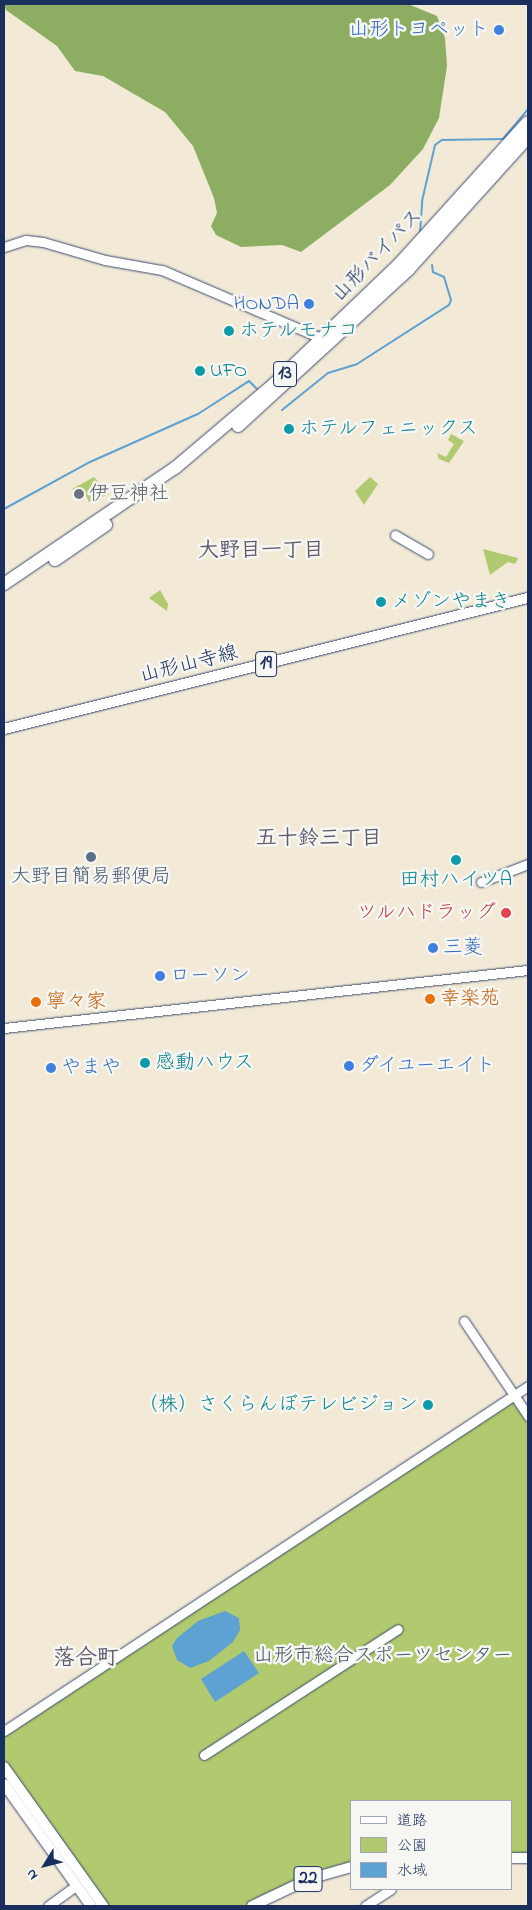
<!DOCTYPE html>
<html>
<head>
<meta charset="utf-8">
<style>
	body { margin:0 }
	#map { position:relative; width:532px; height:1910px; overflow:hidden; background:#f2ead7; font-family:"Indie Flower","Klee One",sans-serif }
	div>[style] { position:absolute }
	[style*='--x'] { left:calc(var(--x)*1px); top:calc(var(--y)*1px); width:calc(var(--w)*1px); rotate:calc(var(--a)*1deg) }
	.green>* { inset:0; background:#b2ca6f }
	.forest>* { inset:0; background:#8dae62 }
	.water>* { inset:0; background:#5ea1d3 }
	.stream>* { height:2px; margin:-1px; padding:0 1px; transform-origin:1px; border-radius:1px; background:#5ea1d3 }
	.roads { filter:drop-shadow(0 0 1px #3b4b70) drop-shadow(0 0 1px #3b4b70) }
	.minor>* { height:9px; margin:-4.5px; padding:0 4.5px; transform-origin:4.5px; border-radius:4.5px; background:#fff }
	.major>* { height:10px; margin:-5px; padding:0 5px; transform-origin:5px; border-radius:5px; background:#fff }
	.highway>* { height:12px; margin:-6px; padding:0 6px; transform-origin:6px; border-radius:6px; background:#fff }
	.dots>* { width:14px; height:14px; translate:-50% -50%; box-sizing:border-box; border:2px solid #f6f6f2; border-radius:50% }
	span { translate:-50% -50%; white-space:nowrap; text-align:center; line-height:1.15; -webkit-text-stroke:5px #f6f6f2; paint-order:stroke }
	.shield-label span { padding:1px 4px; background:#f6f6f2; border:1px solid; border-radius:4px; -webkit-text-stroke-width:0 }
	.shield-label { font-size:19px; color:#1b2f5e; font-weight:700 }
	.shop-label { font-size:20px; color:#366cbe }
	.right { translate:-100% -50%; text-align:right }
	.left { translate:0 -50%; text-align:left }
	.street-label { font-size:20px; color:#1b2f5e }
	.culture-label { font-size:20px; color:#0d838f }
	.worship-label { font-size:20px; color:#5b616d }
	.service-label { font-size:20px; color:#4e5e75 }
	.health-label { font-size:20px; color:#be3a42 }
	.food-label { font-size:20px; color:#c56008 }
	.park-label { font-size:20px; color:#415662 }
	.neighbourhood-label { font-size:21px; color:#615a6d; font-weight:700 }
	.quarter-label { font-size:22px; color:#615a6d; font-weight:700 }
	.frame { position:absolute; inset:0; border:5px solid #1b2f5e; pointer-events:none }
	.legend { position:absolute; left:350px; top:1800px; width:162px; height:90px; box-sizing:border-box; background:#f6f6f2; border:1px solid #9ea6b7; margin:0; padding:6px 9px; list-style:none; font-size:15px; color:#1b2f5e }
	.legend li { display:flex; align-items:center; gap:10px; height:25px }
	.legend b { width:25px; border:1px solid #9ea6b7 }
	.north { position:absolute; left:20px; top:1840px; width:50px; height:50px; -webkit-text-stroke:4px #f6f6f2; paint-order:stroke; rotate:234deg; font-size:14px; font-weight:700; line-height:20px; text-align:center; color:#1b2f5e }
	.north::after { content:''; display:block; margin:auto; width:18px; height:22px; background:#1b2f5e; clip-path:polygon(50% 0,100% 100%,50% 72%,0 100%) }
</style>
</head>
<body>
<div id="map">
	<div class="green">
		<div style="clip-path:polygon(451px 434px,464px 441px,449px 463px,439px 459px,437px 453px,446px 457px,454px 444px,448px 440px)"></div>
		<div style="clip-path:polygon(94px 477px,109px 494px,89px 502px,83px 489px,72px 489px)"></div>
		<div style="clip-path:polygon(370px 477px,378px 484px,364px 505px,355px 491px)"></div>
		<div style="clip-path:polygon(483px 549px,518px 558px,515px 564px,508px 562px,490px 575px)"></div>
		<div style="clip-path:polygon(160px 590px,168px 604px,167px 611px,149px 598px)"></div>
		<div style="clip-path:polygon(514px 1395px,528px 1416px,528px 1855px,511px 1856px,511px 1801px,351px 1801px,351px 1867px,252px 1906px,103px 1906px,4px 1767px,4px 1731px)"></div>
	</div>
	<div class="forest">
		<div style="clip-path:polygon(4px 4px,408px 4px,437px 16px,445px 38px,447px 66px,439px 118px,423px 149px,390px 185px,301px 252px,282px 245px,241px 247px,216px 235px,211px 226px,217px 213px,214px 198px,193px 146px,165px 112px,103px 76px,75px 71px,57px 46px,6px 10px)"></div>
	</div>
	<div class="water">
		<div style="clip-path:polygon(225px 1611px,239px 1618px,240px 1630px,233px 1642px,209px 1661px,190px 1668px,177px 1660px,172px 1646px,177px 1638px,198px 1621px)"></div>
		<div style="clip-path:polygon(244px 1651px,259px 1673px,215px 1702px,201px 1679px)"></div>
	</div>
	<div class="stream">
		<div style="--x:420;--y:233;--w:32;--a:-86"></div>
		<div style="--x:422;--y:201;--w:57;--a:-76.9"></div>
		<div style="--x:435;--y:145;--w:9;--a:-36"></div>
		<div style="--x:442;--y:140;--w:61;--a:-0.9"></div>
		<div style="--x:503;--y:139;--w:39;--a:-50"></div>
		<div style="--x:282;--y:410;--w:59;--a:-38.8"></div>
		<div style="--x:328;--y:373;--w:30;--a:-17"></div>
		<div style="--x:357;--y:364;--w:109;--a:-32.7"></div>
		<div style="--x:449;--y:305;--w:5;--a:-68"></div>
		<div style="--x:451;--y:300;--w:24;--a:-107"></div>
		<div style="--x:444;--y:277;--w:12;--a:-156"></div>
		<div style="--x:433;--y:272;--w:7;--a:-98"></div>
		<div style="--x:4;--y:509;--w:98;--a:-28.7"></div>
		<div style="--x:90;--y:462;--w:118;--a:-24"></div>
		<div style="--x:198;--y:414;--w:61;--a:-32.9"></div>
		<div style="--x:249;--y:381;--w:11;--a:45"></div>
	</div>
	<div class="roads">
		<div class="minor">
			<div style="--x:4;--y:247;--w:23;--a:-18"></div>
			<div style="--x:26;--y:240;--w:17;--a:7"></div>
			<div style="--x:43;--y:242;--w:65;--a:16.2"></div>
			<div style="--x:105;--y:260;--w:58;--a:10"></div>
			<div style="--x:162;--y:270;--w:175;--a:23.2"></div>
			<div style="--x:395;--y:535;--w:38;--a:30"></div>
			<div style="--x:481;--y:882;--w:50;--a:-21"></div>
			<div style="--x:4;--y:1028;--w:527;--a:-6.32"></div>
			<div style="--x:464;--y:1321;--w:115;--a:56"></div>
			<div style="--x:4;--y:1731;--w:627;--a:-33.36"></div>
			<div style="--x:204;--y:1755;--w:231;--a:-33"></div>
			<div style="--x:48;--y:1906;--w:34;--a:-36"></div>
			<div style="--x:365;--y:1906;--w:31;--a:-33"></div>
		</div>
		<div class="major">
			<div style="--x:4;--y:729;--w:540;--a:-14.04"></div>
			<div style="--x:4;--y:1767;--w:171;--a:54.5"></div>
			<div style="--x:4;--y:1784;--w:150;--a:54.5"></div>
			<div style="--x:511;--y:1858;--w:17;--a:0"></div>
			<div style="--x:252;--y:1906;--w:63;--a:-25.3"></div>
			<div style="--x:309;--y:1879;--w:44;--a:-15.9"></div>
		</div>
		<div class="highway">
			<div style="--x:238;--y:426;--w:231;--a:-42.5"></div>
			<div style="--x:408;--y:270;--w:179;--a:-47.9"></div>
			<div style="--x:55;--y:560;--w:62;--a:-34.5"></div>
			<div style="--x:4;--y:584;--w:207;--a:-34.2"></div>
			<div style="--x:175;--y:468;--w:130;--a:-40.3"></div>
			<div style="--x:274;--y:384;--w:175;--a:-43.8"></div>
			<div style="--x:400;--y:263;--w:190;--a:-47.8"></div>
		</div>
	</div>
	<div class="dots">
		<div style="left:499px;top:30px;background:#3f7fe0"></div>
		<div style="left:309px;top:304px;background:#3f7fe0"></div>
		<div style="left:229px;top:331px;background:#0f9aa8"></div>
		<div style="left:200px;top:371px;background:#0f9aa8"></div>
		<div style="left:289px;top:429px;background:#0f9aa8"></div>
		<div style="left:79px;top:494px;background:#6b7280"></div>
		<div style="left:381px;top:602px;background:#0f9aa8"></div>
		<div style="left:91px;top:857px;background:#5c6f8a"></div>
		<div style="left:456px;top:860px;background:#0f9aa8"></div>
		<div style="left:506px;top:913px;background:#e0444e"></div>
		<div style="left:433px;top:948px;background:#3f7fe0"></div>
		<div style="left:160px;top:976px;background:#3f7fe0"></div>
		<div style="left:430px;top:999px;background:#e8710a"></div>
		<div style="left:36px;top:1002px;background:#e8710a"></div>
		<div style="left:145px;top:1063px;background:#0f9aa8"></div>
		<div style="left:349px;top:1066px;background:#3f7fe0"></div>
		<div style="left:51px;top:1068px;background:#3f7fe0"></div>
		<div style="left:428px;top:1405px;background:#0f9aa8"></div>
	</div>
	<div class="shield-label">
		<span style="left:285px;top:374px">13</span>
		<span style="left:266px;top:664px">19</span>
		<span style="left:308px;top:1879px">22</span>
	</div>
	<div class="shop-label">
		<span class="right" style="left:489px;top:30px">山形トヨペット</span>
		<span class="right" style="left:299px;top:304px">HONDA</span>
		<span class="left" style="left:443px;top:948px">三菱</span>
		<span class="left" style="left:170px;top:976px">ローソン</span>
		<span class="left" style="left:359px;top:1066px">ダイユーエイト</span>
		<span class="left" style="left:61px;top:1068px">やまや</span>
	</div>
	<div class="street-label">
		<span style="left:378px;top:256px;rotate:-46deg">山形バイパス</span>
		<span style="left:189px;top:665px;rotate:-14deg">山形山寺線</span>
	</div>
	<div class="culture-label">
		<span class="left" style="left:239px;top:331px">ホテルモナコ</span>
		<span class="left" style="left:210px;top:371px">UFO</span>
		<span class="left" style="left:299px;top:429px">ホテルフェニックス</span>
		<span class="left" style="left:391px;top:602px">メゾンやまき</span>
		<span style="left:456px;top:880px">田村ハイツA</span>
		<span class="left" style="left:155px;top:1063px">感動ハウス</span>
		<span class="right" style="left:418px;top:1405px">（株）さくらんぼテレビジョン</span>
	</div>
	<div class="worship-label">
		<span class="left" style="left:89px;top:494px">伊豆神社</span>
	</div>
	<div class="service-label">
		<span style="left:91px;top:877px">大野目簡易郵便局</span>
	</div>
	<div class="health-label">
		<span class="right" style="left:496px;top:913px">ツルハドラッグ</span>
	</div>
	<div class="food-label">
		<span class="left" style="left:440px;top:999px">幸楽苑</span>
		<span class="left" style="left:46px;top:1002px">寧々家</span>
	</div>
	<div class="park-label">
		<span style="left:383px;top:1656px">山形市総合スポーツセンター</span>
	</div>
	<div class="neighbourhood-label">
		<span style="left:261px;top:551px">大野目一丁目</span>
		<span style="left:319px;top:839px">五十鈴三丁目</span>
	</div>
	<div class="quarter-label">
		<span style="left:86px;top:1660px">落合町</span>
	</div>
	<div class="frame"></div>
	<ul class="legend">
	<li><b style="height:6px;background:#fff"></b>道路</li>
	<li><b style="height:14px;background:#b2ca6f"></b>公園</li>
	<li><b style="height:14px;background:#5ea1d3"></b>水域</li>
	</ul>
	<div class="north">N</div>
</div>
</body>
</html>
